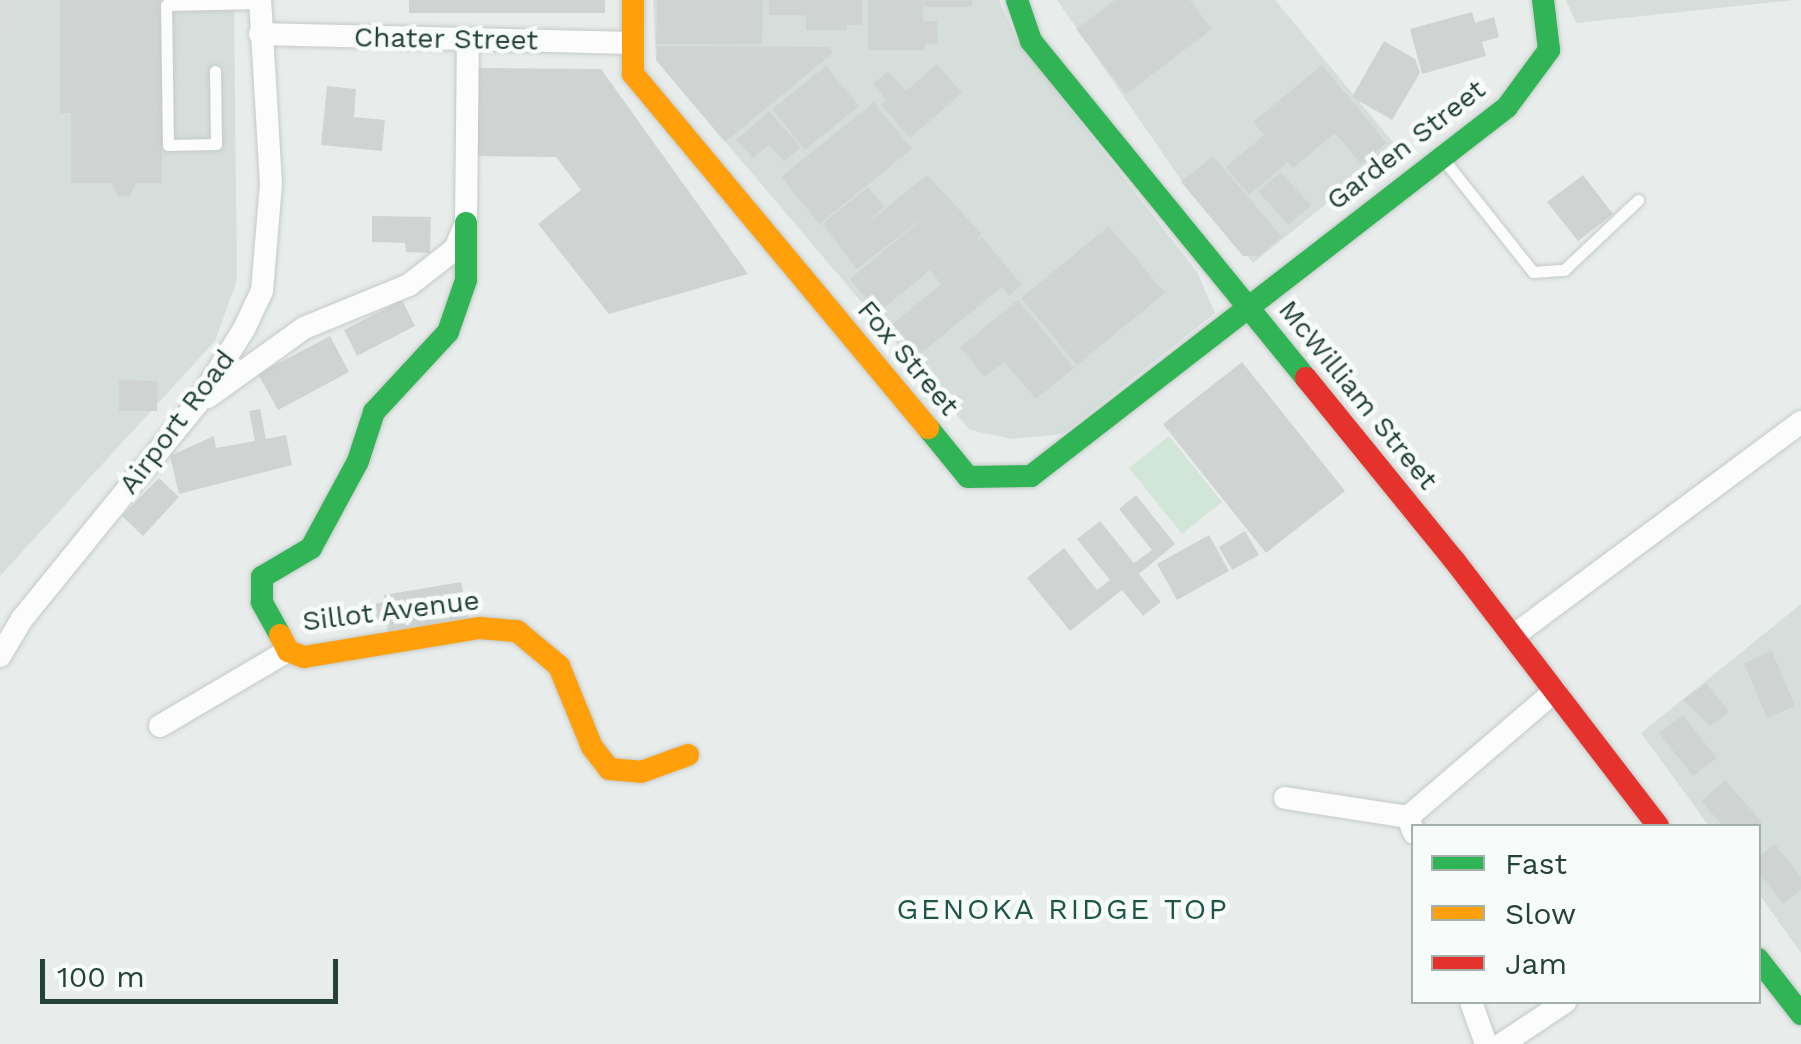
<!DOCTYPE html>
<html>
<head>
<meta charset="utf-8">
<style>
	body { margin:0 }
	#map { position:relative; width:1801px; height:1044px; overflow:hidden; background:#e8edeb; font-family:"Work Sans",sans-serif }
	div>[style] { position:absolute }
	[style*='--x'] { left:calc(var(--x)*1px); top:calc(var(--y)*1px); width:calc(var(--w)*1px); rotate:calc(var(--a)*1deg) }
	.built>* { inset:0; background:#d6dedb }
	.green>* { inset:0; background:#d1e6d8 }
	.taxiway>* { height:52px; margin:-26px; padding:0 26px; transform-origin:26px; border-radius:26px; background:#d8dddc }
	.building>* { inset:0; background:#cfd4d2 }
	.roads { filter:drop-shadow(0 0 2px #c5cac8) drop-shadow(0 0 2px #c5cac8) }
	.lane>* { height:11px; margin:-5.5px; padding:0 5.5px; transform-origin:5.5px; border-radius:5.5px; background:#fcfcfc }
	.street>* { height:22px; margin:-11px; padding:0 11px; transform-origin:11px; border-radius:11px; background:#fcfcfc }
	.fast>* { height:22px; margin:-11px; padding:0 11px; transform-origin:11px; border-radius:11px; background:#30b455 }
	.slow>* { height:22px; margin:-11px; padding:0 11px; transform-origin:11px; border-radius:11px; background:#ff9f0a }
	.jam>* { height:22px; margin:-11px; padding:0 11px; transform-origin:11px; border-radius:11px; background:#e5322d }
	span { translate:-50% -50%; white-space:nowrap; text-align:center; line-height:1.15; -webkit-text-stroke:9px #f7fbf9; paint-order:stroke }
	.street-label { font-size:28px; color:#24423a }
	.neighbourhood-label { font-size:30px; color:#1f5548; letter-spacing:2.5px }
	.legend { position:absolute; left:1411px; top:824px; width:350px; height:180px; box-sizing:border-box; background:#f7fbf9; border:2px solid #a3b1ad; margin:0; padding:12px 18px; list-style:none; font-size:30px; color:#24423a }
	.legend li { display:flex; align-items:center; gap:20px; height:50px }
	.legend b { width:50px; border:2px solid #a3b1ad }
	.scale { position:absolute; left:40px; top:959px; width:298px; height:45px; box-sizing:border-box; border:5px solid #24423a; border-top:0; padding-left:12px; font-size:30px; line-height:35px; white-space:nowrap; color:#24423a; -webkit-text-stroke:8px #f7fbf9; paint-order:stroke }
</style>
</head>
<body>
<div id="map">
	<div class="built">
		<div style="clip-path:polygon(0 0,234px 0,237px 280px,215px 341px,0 576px)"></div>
		<div style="clip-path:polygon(653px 0,999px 0,1018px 42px,1197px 272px,1215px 313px,1063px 434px,1012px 439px,970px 430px,656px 60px)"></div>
		<div style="clip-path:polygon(1057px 0,1275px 0,1397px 147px,1253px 263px,1181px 180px)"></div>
		<div style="clip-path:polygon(1566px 0,1794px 0,1576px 23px)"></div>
		<div style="clip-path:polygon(1801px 604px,1801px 953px,1759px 894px,1758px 826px,1709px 826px,1641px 733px)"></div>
	</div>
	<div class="green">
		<div style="clip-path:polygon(1169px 436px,1222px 502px,1182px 534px,1129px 468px)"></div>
	</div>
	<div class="taxiway">
		<div style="--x:0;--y:6;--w:3;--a:45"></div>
	</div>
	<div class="building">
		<div style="clip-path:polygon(60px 0,161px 0,162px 183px,136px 183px,130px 196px,118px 196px,111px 183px,71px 183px,71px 113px,60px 113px)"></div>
		<div style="clip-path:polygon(409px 0,605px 0,605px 13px,409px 13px)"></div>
		<div style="clip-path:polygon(657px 0,763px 0,762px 44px,656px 44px)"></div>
		<div style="clip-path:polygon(769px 0,862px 0,862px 25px,847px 25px,847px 30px,806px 30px,806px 15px,769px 15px)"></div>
		<div style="clip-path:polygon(868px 0,923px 0,923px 21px,937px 21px,938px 44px,925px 44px,925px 50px,868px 50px)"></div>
		<div style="clip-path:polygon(924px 0,972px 0,972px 7px,924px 7px)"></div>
		<div style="clip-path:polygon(1115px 0,1190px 0,1212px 29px,1126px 94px,1076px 29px)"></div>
		<div style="clip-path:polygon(1472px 12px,1475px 23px,1494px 17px,1499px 37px,1482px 42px,1486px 56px,1422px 74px,1410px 29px)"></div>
		<div style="clip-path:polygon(1384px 41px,1415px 59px,1420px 73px,1392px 120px,1352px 97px)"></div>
		<div style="clip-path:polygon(657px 46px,829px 47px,833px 53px,725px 142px,656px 60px)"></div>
		<div style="clip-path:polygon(937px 64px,962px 93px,910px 138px,881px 105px,886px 100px,873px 84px,888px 71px,906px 91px)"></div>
		<div style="clip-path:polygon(1322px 65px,1387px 143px,1361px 164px,1335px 133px,1293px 168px,1288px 162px,1249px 195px,1226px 167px,1264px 135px,1253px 122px)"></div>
		<div style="clip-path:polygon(826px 66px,859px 106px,805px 150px,772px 109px)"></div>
		<div style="clip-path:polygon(476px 68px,601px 69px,748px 274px,609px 314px,538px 224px,581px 190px,556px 157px,475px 156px)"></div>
		<div style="clip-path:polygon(327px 86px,356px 89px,354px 117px,385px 120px,382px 151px,321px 145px)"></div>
		<div style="clip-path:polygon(874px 102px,912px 149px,819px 224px,781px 177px)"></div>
		<div style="clip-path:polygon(769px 111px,801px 147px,784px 162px,769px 145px,753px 158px,736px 140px)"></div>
		<div style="clip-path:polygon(1213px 156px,1282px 237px,1259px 256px,1243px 256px,1181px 182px)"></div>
		<div style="clip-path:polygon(1281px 172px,1311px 206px,1288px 225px,1258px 191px)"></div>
		<div style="clip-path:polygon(927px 175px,981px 233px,977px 241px,982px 237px,1022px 285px,1009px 296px,1002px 287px,915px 358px,889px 327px,941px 284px,930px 270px,878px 313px,850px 279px,939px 205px,857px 269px,822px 224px,868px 187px,884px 207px,865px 225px)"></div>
		<div style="clip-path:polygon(1583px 175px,1613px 214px,1578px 241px,1547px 202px)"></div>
		<div style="clip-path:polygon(372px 216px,431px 217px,430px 253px,406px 252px,405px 243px,372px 242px)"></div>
		<div style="clip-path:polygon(1109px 226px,1165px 293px,1077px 365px,1021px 298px)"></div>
		<div style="clip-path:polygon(402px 300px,415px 326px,357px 356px,344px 330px)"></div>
		<div style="clip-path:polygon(1018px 300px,1074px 368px,1036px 399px,1004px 362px,984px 377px,960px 347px)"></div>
		<div style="clip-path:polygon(330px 336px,349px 372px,278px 410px,258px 374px)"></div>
		<div style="clip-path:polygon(1242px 362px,1345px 491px,1266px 553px,1163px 424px)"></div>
		<div style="clip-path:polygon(119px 380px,157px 381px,157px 411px,119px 411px)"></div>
		<div style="clip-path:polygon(260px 409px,266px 439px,286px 435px,292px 465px,179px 494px,170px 456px,214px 436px,216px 448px,255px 441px,249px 411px)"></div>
		<div style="clip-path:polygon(159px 478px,179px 497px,143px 536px,122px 516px)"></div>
		<div style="clip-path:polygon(1136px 495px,1175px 544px,1139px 574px,1161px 602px,1143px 616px,1122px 590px,1070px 631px,1027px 578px,1064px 548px,1097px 590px,1110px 580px,1077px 539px,1100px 521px,1134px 563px,1152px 550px,1119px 509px)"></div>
		<div style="clip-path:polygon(1245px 531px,1259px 555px,1232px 570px,1219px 547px)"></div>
		<div style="clip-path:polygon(1209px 535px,1229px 571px,1177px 600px,1157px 564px)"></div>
		<div style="clip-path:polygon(461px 582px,468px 618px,388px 632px,387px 625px,377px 627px,373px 604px,385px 602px,384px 595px)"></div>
		<div style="clip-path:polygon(1772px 651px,1795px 706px,1767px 718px,1744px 663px)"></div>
		<div style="clip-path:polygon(1706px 683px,1729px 712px,1710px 726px,1683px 700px)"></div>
		<div style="clip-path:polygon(1683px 715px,1717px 758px,1693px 776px,1659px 733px)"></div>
		<div style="clip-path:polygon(1725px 780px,1762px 822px,1757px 826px,1723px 826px,1701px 801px)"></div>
		<div style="clip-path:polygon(1775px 844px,1801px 877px,1801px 890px,1783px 904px,1758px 872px,1758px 857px)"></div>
	</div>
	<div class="roads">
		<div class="lane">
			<div style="--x:215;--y:71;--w:73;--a:89.2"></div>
			<div style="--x:216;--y:144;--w:48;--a:178.8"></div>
			<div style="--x:168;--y:145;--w:140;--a:-90.8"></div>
			<div style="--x:166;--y:5;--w:94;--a:-1.2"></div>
			<div style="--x:1444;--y:160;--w:143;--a:51.5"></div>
			<div style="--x:1533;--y:272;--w:31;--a:-4"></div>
			<div style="--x:1564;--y:270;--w:102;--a:-43.4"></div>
		</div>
		<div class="street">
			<div style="--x:260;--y:34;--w:372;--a:1.4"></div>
			<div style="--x:208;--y:397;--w:118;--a:-35.7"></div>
			<div style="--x:304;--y:328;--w:113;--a:-22.3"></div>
			<div style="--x:409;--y:285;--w:58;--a:-38"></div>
			<div style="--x:455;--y:249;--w:28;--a:-67"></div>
			<div style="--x:466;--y:223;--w:183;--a:-89.4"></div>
			<div style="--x:1513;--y:636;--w:359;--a:-36.6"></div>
			<div style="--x:0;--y:656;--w:43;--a:-59.3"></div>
			<div style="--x:22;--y:619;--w:277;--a:-50.9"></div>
			<div style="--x:197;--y:404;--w:89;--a:-57.9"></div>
			<div style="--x:244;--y:329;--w:42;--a:-64.7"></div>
			<div style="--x:262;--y:291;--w:107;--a:-85.2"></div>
			<div style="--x:271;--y:184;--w:184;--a:-93.4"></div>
			<div style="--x:160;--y:726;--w:148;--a:-30.4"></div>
			<div style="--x:1285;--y:798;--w:124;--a:8.8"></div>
			<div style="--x:1414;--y:833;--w:17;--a:-111"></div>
			<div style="--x:1408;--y:817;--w:194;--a:-40.6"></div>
			<div style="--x:1471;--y:1002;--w:45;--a:70.3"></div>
			<div style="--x:1502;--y:1044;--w:76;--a:-33.7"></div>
		</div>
		<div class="fast">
			<div style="--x:1017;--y:0;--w:43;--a:71.1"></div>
			<div style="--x:1031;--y:41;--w:435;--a:50.8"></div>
			<div style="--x:928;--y:428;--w:63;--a:50.8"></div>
			<div style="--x:968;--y:477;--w:63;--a:-0.9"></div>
			<div style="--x:1031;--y:476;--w:602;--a:-37.78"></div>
			<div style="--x:1507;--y:107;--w:71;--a:-53.6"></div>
			<div style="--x:1549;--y:50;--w:50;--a:-96.8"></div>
			<div style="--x:280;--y:635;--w:38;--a:-119"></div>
			<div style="--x:262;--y:602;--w:25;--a:-90"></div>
			<div style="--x:262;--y:577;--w:57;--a:-30.6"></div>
			<div style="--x:311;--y:548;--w:99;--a:-61.6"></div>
			<div style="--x:358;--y:461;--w:52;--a:-71.9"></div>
			<div style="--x:374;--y:412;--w:109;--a:-47.2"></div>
			<div style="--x:448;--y:332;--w:55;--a:-70.9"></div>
			<div style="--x:466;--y:280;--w:57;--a:-90"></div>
			<div style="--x:1758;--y:959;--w:70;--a:52"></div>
		</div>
		<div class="slow">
			<div style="--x:633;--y:0;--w:74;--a:90"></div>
			<div style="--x:633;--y:74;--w:461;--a:50.2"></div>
			<div style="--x:280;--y:635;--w:18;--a:63"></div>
			<div style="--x:288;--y:651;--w:17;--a:21"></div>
			<div style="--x:304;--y:657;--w:178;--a:-9.4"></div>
			<div style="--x:480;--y:628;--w:37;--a:5"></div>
			<div style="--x:517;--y:631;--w:55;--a:39.8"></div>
			<div style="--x:559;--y:666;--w:87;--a:67.8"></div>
			<div style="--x:592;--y:747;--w:28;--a:52"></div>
			<div style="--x:609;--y:769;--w:32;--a:5"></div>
			<div style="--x:641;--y:772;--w:50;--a:-19.9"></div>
		</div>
		<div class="jam">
			<div style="--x:1306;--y:378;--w:235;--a:50.9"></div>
			<div style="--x:1454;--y:560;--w:335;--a:52.5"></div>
		</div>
	</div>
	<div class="street-label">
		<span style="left:446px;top:39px;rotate:1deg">Chater Street</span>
		<span style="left:1406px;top:145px;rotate:-38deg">Garden Street</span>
		<span style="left:908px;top:358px;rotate:50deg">Fox Street</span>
		<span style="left:1358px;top:395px;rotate:51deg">McWilliam Street</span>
		<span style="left:177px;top:422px;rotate:-53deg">Airport Road</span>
		<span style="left:391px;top:611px;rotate:-7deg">Sillot Avenue</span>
	</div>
	<div class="neighbourhood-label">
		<span style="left:1063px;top:909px">GENOKA RIDGE TOP</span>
	</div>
	<ul class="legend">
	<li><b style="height:12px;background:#30b455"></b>Fast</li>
	<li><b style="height:12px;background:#ff9f0a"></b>Slow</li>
	<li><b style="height:12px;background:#e5322d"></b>Jam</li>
	</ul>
	<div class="scale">100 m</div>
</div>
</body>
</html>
